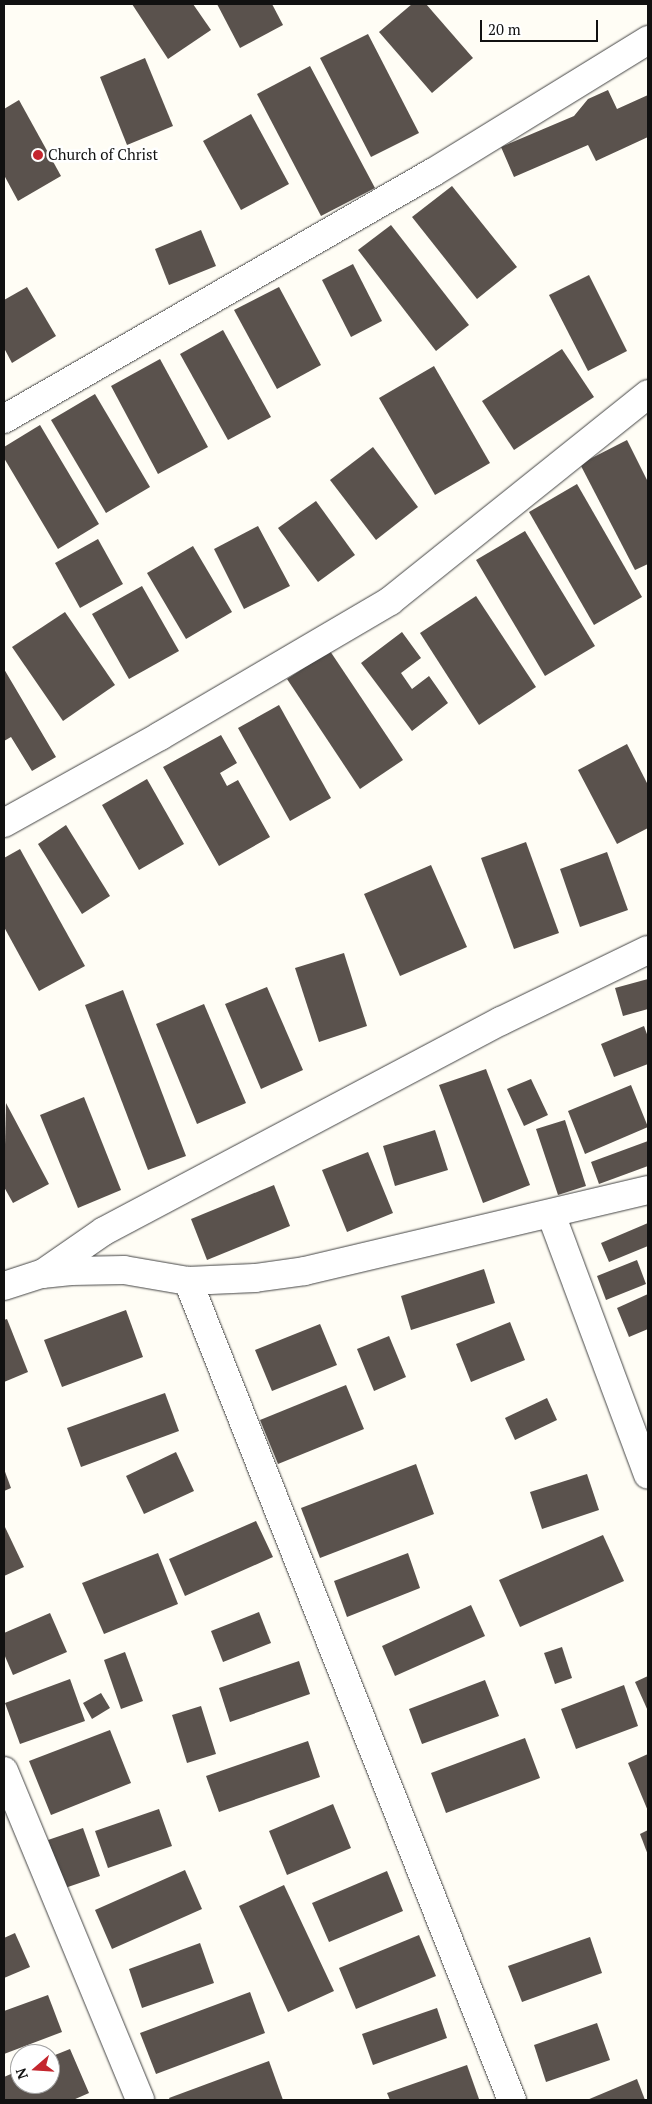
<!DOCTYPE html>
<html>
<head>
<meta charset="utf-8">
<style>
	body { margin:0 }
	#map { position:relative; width:652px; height:2104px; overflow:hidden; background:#fffdf5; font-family:"PT Serif",serif }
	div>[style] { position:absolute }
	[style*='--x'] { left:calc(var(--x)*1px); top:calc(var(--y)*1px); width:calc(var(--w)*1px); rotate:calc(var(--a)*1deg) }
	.building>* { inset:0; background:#5a524d }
	.roads { filter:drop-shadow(0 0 1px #444) drop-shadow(0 0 1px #444) }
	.minor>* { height:28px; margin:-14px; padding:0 14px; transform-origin:14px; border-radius:14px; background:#fff }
	.dots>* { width:14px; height:14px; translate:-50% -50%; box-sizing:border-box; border:2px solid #fff; border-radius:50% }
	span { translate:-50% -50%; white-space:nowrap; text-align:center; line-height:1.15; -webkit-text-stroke:5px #fff; paint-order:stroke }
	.poi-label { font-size:15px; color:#111 }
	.left { translate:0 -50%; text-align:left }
	.frame { position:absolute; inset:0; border:5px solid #111; pointer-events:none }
	.north { position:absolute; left:10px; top:2044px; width:50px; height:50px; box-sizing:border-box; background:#fff; border:1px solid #a0a0a0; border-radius:50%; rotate:251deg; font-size:14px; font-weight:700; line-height:20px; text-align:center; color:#111 }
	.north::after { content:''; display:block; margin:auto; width:18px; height:22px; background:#c4262e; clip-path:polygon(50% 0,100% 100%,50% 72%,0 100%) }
	.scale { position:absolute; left:480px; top:20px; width:118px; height:22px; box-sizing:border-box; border:2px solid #111; border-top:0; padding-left:6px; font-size:15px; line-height:18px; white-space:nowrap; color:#111; -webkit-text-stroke:4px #fff; paint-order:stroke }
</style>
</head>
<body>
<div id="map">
	<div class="building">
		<div style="clip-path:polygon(132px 4px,193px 4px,211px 30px,168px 59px)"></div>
		<div style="clip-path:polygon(217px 4px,272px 4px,283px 25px,240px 48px)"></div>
		<div style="clip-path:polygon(412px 4px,426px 4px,473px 58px,432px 93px,379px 32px)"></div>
		<div style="clip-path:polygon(368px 34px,419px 133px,371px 157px,320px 58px)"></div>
		<div style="clip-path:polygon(145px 58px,173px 126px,127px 145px,100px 77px)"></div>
		<div style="clip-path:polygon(310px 66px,375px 188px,321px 216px,257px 94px)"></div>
		<div style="clip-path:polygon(608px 90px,617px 109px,648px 95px,648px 137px,596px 161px,588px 145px,514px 177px,501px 147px,574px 116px,588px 99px)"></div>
		<div style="clip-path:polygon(19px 100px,61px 176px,18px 201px,4px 175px,4px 109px)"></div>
		<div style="clip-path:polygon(251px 114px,289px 184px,241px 210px,203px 141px)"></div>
		<div style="clip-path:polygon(452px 186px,517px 267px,477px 299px,412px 217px)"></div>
		<div style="clip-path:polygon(391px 225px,469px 325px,436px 351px,358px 250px)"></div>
		<div style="clip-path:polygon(201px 230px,216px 266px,169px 285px,155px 249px)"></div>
		<div style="clip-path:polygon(353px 264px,382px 321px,351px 337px,322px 280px)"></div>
		<div style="clip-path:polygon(589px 275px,627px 351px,588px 371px,549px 295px)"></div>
		<div style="clip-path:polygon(27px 287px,56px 336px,12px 363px,4px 348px,4px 300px)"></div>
		<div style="clip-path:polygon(279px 287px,321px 365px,277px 389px,234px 310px)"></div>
		<div style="clip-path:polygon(223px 330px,271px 417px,228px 440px,180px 354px)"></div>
		<div style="clip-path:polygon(562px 349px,594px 397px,514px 450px,482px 401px)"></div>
		<div style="clip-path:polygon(160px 359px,208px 447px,158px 474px,111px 386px)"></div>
		<div style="clip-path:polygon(434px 366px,490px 463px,435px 495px,379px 398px)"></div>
		<div style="clip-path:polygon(95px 394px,150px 487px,106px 513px,51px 420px)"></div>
		<div style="clip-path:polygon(40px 425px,99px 524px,58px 549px,4px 458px,4px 447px)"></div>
		<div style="clip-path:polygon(627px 440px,648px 482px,648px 564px,635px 570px,580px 464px)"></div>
		<div style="clip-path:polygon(373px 447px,418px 507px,376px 540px,330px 480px)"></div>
		<div style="clip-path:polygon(577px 484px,642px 597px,594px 625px,529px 512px)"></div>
		<div style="clip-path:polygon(316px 501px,355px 555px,318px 582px,278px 528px)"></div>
		<div style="clip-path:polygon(258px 526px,290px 586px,244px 609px,214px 549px)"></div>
		<div style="clip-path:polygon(525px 531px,595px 646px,545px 676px,476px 560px)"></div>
		<div style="clip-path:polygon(98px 539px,123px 584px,80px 608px,55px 563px)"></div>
		<div style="clip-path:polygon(193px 546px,232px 612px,186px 639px,147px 573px)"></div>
		<div style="clip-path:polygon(142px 586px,179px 651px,129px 679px,92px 614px)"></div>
		<div style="clip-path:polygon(476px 596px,536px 687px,479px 725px,420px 633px)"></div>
		<div style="clip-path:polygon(65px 612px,115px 685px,63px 721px,12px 647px)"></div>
		<div style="clip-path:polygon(402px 632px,421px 658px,401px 673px,412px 689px,429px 676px,448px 703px,412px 731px,361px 663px)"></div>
		<div style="clip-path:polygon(330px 651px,403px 760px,360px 789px,287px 679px)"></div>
		<div style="clip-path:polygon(4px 669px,56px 757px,32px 771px,11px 737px,4px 741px)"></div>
		<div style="clip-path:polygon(279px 705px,331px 798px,290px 821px,238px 728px)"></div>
		<div style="clip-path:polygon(221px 735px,237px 763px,220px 773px,227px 786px,238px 780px,270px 837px,219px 866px,163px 767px)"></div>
		<div style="clip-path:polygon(627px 744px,648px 785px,648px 828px,617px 844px,578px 770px)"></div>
		<div style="clip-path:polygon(147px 779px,184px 844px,139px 870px,102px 805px)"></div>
		<div style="clip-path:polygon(66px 825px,110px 896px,82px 914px,38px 844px)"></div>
		<div style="clip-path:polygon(526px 842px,559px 933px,514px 949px,481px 858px)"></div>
		<div style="clip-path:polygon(20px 849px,85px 966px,39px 991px,4px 927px,4px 858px)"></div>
		<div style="clip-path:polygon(607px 852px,628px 910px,580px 927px,560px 869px)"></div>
		<div style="clip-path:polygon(431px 865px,467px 947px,400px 976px,364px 894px)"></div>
		<div style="clip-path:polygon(344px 953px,367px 1026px,319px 1042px,295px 968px)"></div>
		<div style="clip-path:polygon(648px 979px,648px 1009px,623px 1016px,615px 988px)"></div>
		<div style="clip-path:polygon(267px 987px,303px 1070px,261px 1089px,225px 1004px)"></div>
		<div style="clip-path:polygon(123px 990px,186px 1156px,148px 1170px,85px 1005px)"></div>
		<div style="clip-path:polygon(204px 1004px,246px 1103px,197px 1124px,156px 1024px)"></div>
		<div style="clip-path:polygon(644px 1026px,648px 1037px,648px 1064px,614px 1077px,601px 1044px)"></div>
		<div style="clip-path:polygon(486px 1069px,530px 1185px,483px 1203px,439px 1085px)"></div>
		<div style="clip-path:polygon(531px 1079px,548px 1115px,524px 1126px,507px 1089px)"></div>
		<div style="clip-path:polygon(631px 1085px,648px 1127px,585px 1154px,568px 1111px)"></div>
		<div style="clip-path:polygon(84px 1097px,121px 1190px,78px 1208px,40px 1115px)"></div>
		<div style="clip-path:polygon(6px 1103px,49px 1184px,13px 1203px,4px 1187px)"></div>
		<div style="clip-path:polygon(565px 1120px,586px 1186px,558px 1195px,536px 1129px)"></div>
		<div style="clip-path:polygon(435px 1130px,448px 1170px,395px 1186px,383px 1146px)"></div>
		<div style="clip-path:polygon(648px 1141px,648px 1166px,599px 1184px,591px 1162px)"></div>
		<div style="clip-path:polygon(368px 1152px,393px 1213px,347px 1232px,322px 1170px)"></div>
		<div style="clip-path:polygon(274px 1185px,290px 1226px,207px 1260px,191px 1219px)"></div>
		<div style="clip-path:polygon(648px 1223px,648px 1246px,609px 1262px,601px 1243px)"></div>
		<div style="clip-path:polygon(637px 1260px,646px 1284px,606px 1300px,597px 1276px)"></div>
		<div style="clip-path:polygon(484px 1269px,495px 1303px,411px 1330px,401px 1296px)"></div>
		<div style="clip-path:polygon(648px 1294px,648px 1329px,629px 1337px,617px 1308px)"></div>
		<div style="clip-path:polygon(126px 1310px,143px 1357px,62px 1387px,44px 1340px)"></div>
		<div style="clip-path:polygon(7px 1319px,28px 1372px,4px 1382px,4px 1320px)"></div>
		<div style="clip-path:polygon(510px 1322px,525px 1360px,471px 1382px,456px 1344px)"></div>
		<div style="clip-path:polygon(320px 1324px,337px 1365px,272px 1391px,255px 1350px)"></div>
		<div style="clip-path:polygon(389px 1336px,406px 1377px,374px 1391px,357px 1349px)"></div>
		<div style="clip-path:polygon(346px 1385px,364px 1429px,278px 1464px,260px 1420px)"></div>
		<div style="clip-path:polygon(165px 1393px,179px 1431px,81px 1467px,67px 1428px)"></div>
		<div style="clip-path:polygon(547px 1398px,557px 1420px,515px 1440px,505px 1418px)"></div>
		<div style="clip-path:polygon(176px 1452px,194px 1491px,144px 1514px,126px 1476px)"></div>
		<div style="clip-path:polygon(416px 1464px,434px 1514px,320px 1558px,301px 1508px)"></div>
		<div style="clip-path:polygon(4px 1469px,11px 1488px,4px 1491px)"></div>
		<div style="clip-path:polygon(587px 1474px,599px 1510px,542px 1529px,530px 1492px)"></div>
		<div style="clip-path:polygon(256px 1521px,273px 1557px,185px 1596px,169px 1559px)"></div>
		<div style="clip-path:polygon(4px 1525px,24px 1567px,4px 1576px)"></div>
		<div style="clip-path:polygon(603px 1535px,624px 1581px,520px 1627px,499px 1580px)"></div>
		<div style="clip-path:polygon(158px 1553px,178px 1604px,104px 1634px,82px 1583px)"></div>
		<div style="clip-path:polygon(408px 1553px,420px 1588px,347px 1617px,334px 1581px)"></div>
		<div style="clip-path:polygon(471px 1605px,485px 1636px,395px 1676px,382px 1646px)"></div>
		<div style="clip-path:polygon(259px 1612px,271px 1643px,223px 1662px,211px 1631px)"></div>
		<div style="clip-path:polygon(50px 1613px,67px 1652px,13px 1675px,4px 1654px,4px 1633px)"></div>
		<div style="clip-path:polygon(562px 1647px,572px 1678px,555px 1684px,544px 1653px)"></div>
		<div style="clip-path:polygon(125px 1652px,143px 1701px,121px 1709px,104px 1660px)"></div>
		<div style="clip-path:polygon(299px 1661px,310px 1694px,230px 1722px,219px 1688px)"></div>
		<div style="clip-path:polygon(648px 1676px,648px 1711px,635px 1682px)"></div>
		<div style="clip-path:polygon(70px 1679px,85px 1721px,20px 1744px,5px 1703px)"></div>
		<div style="clip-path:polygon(485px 1680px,499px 1716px,422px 1744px,409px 1709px)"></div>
		<div style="clip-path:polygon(624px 1685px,638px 1726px,576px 1749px,561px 1709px)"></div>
		<div style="clip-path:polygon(101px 1693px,110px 1708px,92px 1719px,83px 1703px)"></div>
		<div style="clip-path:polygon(201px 1706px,216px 1754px,187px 1763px,172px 1715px)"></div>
		<div style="clip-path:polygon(110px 1730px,131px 1783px,51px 1815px,29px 1761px)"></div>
		<div style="clip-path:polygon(525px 1738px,540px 1778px,446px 1813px,431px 1773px)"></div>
		<div style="clip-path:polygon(308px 1741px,320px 1777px,219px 1812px,206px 1776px)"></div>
		<div style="clip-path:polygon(648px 1754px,648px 1811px,628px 1763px)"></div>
		<div style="clip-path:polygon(333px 1804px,351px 1848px,287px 1875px,269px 1831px)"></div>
		<div style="clip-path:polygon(159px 1809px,172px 1846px,108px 1868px,95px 1831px)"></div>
		<div style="clip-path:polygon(83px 1828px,100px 1876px,65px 1888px,48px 1840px)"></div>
		<div style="clip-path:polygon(648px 1830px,648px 1855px,640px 1834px)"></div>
		<div style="clip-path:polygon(185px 1870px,202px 1909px,112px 1949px,95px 1910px)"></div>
		<div style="clip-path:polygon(387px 1871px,403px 1911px,329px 1942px,312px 1903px)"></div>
		<div style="clip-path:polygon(284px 1885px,334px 1991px,288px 2012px,239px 1906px)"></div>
		<div style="clip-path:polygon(15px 1933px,30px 1967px,4px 1978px,4px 1938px)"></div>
		<div style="clip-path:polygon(419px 1935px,436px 1976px,356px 2009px,339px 1968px)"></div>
		<div style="clip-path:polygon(590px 1937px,602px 1973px,522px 2002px,508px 1966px)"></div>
		<div style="clip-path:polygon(200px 1943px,214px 1983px,142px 2008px,129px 1969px)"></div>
		<div style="clip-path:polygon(250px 1992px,265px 2033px,156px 2074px,140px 2033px)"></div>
		<div style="clip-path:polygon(48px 1995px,62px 2032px,4px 2054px,4px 2011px)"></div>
		<div style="clip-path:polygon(437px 2008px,447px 2038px,373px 2065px,362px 2034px)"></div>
		<div style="clip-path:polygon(597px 2023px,610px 2060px,546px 2082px,534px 2045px)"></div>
		<div style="clip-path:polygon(70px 2049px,89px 2093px,73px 2100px,4px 2100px,4px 2077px,20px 2070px,20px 2084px,50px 2084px,50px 2057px)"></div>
		<div style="clip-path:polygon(269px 2061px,283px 2100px,170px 2100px,169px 2098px)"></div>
		<div style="clip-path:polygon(467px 2065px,479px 2099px,390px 2100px,387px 2093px)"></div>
		<div style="clip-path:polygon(637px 2079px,645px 2100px,587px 2100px)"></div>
	</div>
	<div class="roads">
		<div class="minor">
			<div style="--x:4;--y:419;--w:494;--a:-29.9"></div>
			<div style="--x:432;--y:173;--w:254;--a:-31.6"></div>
			<div style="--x:4;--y:823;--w:179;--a:-29.1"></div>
			<div style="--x:160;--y:736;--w:267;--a:-30.4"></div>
			<div style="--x:390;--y:601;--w:331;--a:-38.7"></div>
			<div style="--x:551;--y:1214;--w:278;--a:69.6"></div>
			<div style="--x:42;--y:1274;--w:75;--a:-34.7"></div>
			<div style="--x:104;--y:1231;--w:449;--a:-27.9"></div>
			<div style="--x:501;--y:1021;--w:163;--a:-25.8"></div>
			<div style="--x:188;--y:1281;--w:881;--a:68.42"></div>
			<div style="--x:4;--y:1286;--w:40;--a:-18"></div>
			<div style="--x:42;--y:1274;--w:29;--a:-6"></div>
			<div style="--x:71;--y:1271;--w:53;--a:-1.1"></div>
			<div style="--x:124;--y:1270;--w:65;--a:9.8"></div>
			<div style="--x:188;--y:1281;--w:67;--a:-2.6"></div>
			<div style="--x:255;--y:1278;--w:50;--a:-8"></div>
			<div style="--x:305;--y:1271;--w:352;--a:-13.3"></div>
			<div style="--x:4;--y:1771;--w:356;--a:67.5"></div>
		</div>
	</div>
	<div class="dots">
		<div style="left:38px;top:155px;background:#c4262e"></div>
	</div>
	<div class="poi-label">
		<span class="left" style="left:48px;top:155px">Church of Christ</span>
	</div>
	<div class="frame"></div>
	<div class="north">N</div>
	<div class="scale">20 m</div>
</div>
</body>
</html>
